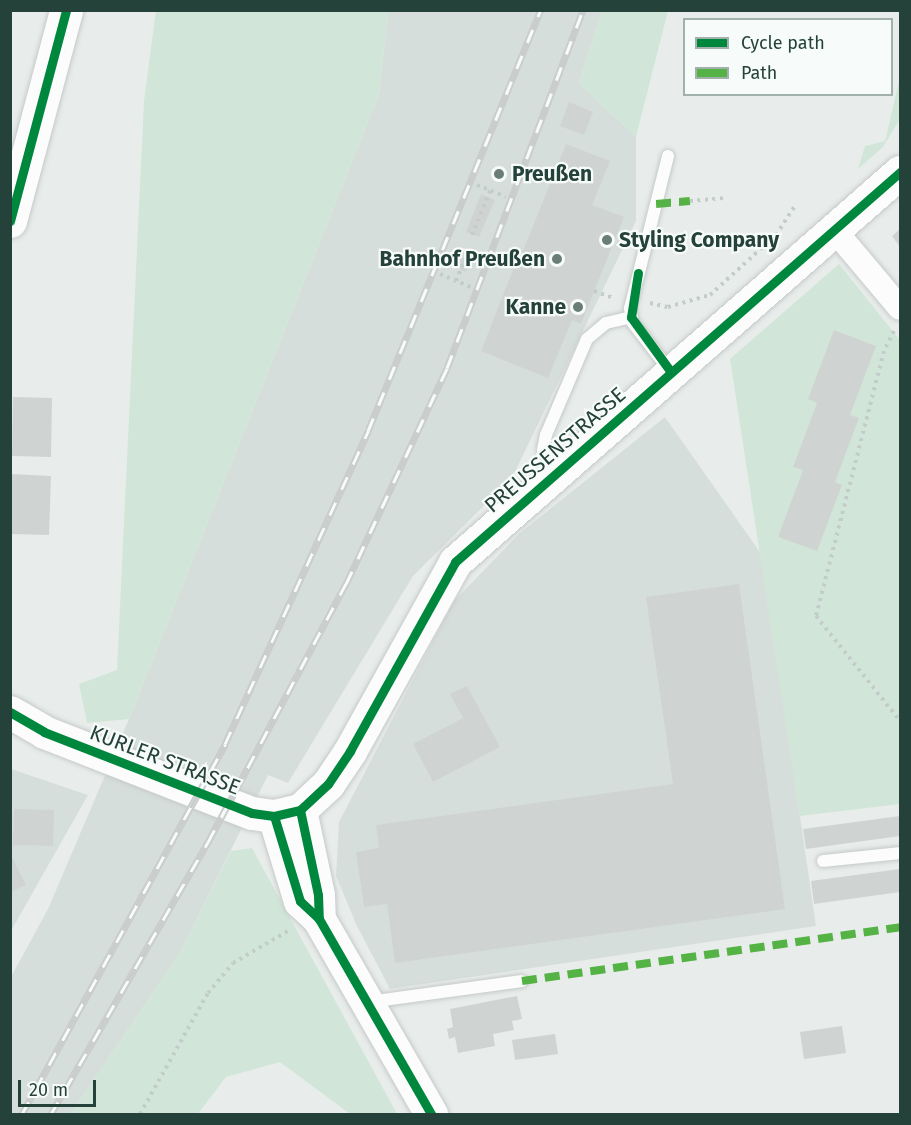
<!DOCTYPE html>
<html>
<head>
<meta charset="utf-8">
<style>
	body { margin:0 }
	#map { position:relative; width:911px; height:1125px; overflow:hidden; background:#e8edeb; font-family:"Fira Sans",sans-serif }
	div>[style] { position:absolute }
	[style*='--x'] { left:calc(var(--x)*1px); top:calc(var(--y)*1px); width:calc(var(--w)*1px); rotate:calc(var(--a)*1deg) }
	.built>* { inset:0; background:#d6dedb }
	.green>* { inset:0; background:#d1e6d8 }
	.building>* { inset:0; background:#cfd4d2 }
	.path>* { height:4px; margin-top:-2px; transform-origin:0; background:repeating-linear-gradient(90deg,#c3ccca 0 3px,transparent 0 7.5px) }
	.roads { filter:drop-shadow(0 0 2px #c5cac8) drop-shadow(0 0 2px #c5cac8) }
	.lane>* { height:12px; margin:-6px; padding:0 6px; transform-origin:6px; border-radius:6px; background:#fcfcfc }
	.street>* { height:24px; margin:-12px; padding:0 12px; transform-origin:12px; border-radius:12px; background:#fcfcfc }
	.secondary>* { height:33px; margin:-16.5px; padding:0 16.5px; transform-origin:16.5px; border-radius:16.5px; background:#fcfcfc }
	.rail>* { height:7px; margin-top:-3.5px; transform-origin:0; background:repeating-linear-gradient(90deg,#f7fbf9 0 14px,#c9cdcc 0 28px); box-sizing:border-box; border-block:2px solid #c9cdcc }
	.quiet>* { height:8px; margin-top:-4px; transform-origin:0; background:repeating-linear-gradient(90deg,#55b346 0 15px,transparent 0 23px) }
	.cycleway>* { height:9px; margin:-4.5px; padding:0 4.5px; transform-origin:4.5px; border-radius:4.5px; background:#00873e }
	.dots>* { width:16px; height:16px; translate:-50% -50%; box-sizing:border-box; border:3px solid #f7fbf9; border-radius:50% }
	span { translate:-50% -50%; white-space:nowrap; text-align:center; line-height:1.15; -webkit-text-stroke:4.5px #f7fbf9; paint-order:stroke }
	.poi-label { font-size:21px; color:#24423a; font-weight:700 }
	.left { translate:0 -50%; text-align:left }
	.right { translate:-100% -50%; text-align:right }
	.street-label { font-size:21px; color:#24423a }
	.frame { position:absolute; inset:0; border:12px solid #24423a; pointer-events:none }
	.legend { position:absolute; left:683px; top:18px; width:210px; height:78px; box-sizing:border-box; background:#f7fbf9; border:2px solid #a3b1ad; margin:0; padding:8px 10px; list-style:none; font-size:18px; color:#24423a }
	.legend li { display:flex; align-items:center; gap:12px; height:30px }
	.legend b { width:30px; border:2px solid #a3b1ad }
	.scale { position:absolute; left:18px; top:1080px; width:78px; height:27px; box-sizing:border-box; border:3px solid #24423a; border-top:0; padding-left:8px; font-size:18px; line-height:21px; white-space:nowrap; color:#24423a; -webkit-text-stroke:4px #f7fbf9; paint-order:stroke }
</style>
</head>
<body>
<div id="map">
	<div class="built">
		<div style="clip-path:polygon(388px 11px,602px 11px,579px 83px,636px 137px,636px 221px,512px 478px,413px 576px,288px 783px,268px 775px,181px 951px,71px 1114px,11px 1114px,11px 977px,48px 909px,129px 719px,379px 94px)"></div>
		<div style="clip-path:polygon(665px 417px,762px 555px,816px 926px,390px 989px,356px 924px,336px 876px,339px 822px,454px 601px,520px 533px)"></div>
		<div style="clip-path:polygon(11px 769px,88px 795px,11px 931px)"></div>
	</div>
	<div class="green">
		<div style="clip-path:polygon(156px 10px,388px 11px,379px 94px,129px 719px,87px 723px,79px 684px,117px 670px,144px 101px)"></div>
		<div style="clip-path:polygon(602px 11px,668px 11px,636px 137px,579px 83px)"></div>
		<div style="clip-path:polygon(900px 77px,900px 119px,883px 147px,858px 169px,865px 146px,885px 141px)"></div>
		<div style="clip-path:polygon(839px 264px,900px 340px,900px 804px,800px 816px,730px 359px)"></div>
		<div style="clip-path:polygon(252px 848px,397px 1114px,350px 1114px,280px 1062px,226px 1077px,198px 1114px,71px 1114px,181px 951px,231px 851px)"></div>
	</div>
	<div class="building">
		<div style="clip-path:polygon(569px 102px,593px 112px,584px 135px,560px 126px)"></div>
		<div style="clip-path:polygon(566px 144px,610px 161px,592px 205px,624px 217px,581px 324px,572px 320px,548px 378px,481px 351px,513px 270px,505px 267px,512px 247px,523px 251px)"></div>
		<div style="clip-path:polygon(481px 194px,495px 200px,479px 237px,466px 232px)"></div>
		<div style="clip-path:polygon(900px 229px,900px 247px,892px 236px)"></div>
		<div style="clip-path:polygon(460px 257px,471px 261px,466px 272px,456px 268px)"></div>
		<div style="clip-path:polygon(834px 330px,876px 346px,850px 415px,859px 418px,835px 482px,842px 485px,817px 551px,778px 537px,803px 470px,793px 467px,817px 403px,808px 399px)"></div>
		<div style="clip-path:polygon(13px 397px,52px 398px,51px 457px,12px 456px)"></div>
		<div style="clip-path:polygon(11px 474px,51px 476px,49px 535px,10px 534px)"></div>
		<div style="clip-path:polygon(739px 584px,785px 909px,395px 963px,387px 904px,364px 907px,356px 852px,379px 848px,376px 825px,673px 784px,646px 597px)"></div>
		<div style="clip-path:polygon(467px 686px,500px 747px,433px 782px,413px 744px,463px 718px,450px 694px)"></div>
		<div style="clip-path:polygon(14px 809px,54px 810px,53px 846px,13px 845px)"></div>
		<div style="clip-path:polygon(900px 816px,900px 836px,806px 849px,803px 829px)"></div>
		<div style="clip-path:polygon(10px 853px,26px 885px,10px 892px)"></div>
		<div style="clip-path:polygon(900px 869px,900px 892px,814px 904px,811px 881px)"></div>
		<div style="clip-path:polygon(517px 996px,522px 1019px,512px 1021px,514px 1030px,493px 1034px,495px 1046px,458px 1053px,455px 1037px,449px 1039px,447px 1029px,453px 1027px,450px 1009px)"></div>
		<div style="clip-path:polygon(842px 1026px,846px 1053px,804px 1059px,800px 1032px)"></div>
		<div style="clip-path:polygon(555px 1034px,558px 1054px,515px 1060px,512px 1040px)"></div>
	</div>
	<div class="path">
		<div style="--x:477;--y:185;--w:31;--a:22"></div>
		<div style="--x:690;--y:201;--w:33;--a:-5"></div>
		<div style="--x:472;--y:235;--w:48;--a:-67.8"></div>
		<div style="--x:440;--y:274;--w:33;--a:23"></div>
		<div style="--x:456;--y:281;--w:18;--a:-68"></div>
		<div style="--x:594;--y:291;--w:20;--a:20"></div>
		<div style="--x:650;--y:303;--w:18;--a:13"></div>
		<div style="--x:668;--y:307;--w:44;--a:-15.9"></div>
		<div style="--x:710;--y:295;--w:89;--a:-42.3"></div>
		<div style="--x:776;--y:235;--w:35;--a:-57"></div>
		<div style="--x:894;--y:331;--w:22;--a:117"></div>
		<div style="--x:884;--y:351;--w:274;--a:104.4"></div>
		<div style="--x:816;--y:616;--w:134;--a:51.3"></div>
		<div style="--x:140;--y:1114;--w:139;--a:-60.7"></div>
		<div style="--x:208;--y:993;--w:39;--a:-50"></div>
		<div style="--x:233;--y:963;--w:64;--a:-30.2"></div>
	</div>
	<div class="roads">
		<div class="lane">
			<div style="--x:668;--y:156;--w:157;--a:104"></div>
			<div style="--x:630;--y:308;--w:15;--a:79"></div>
			<div style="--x:633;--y:323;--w:61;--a:52.4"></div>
			<div style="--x:558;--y:469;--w:24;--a:-128"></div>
			<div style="--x:543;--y:450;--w:15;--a:-79"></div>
			<div style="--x:546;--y:435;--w:104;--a:-66.9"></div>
			<div style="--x:587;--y:339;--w:25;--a:-40"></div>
			<div style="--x:606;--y:323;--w:26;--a:-13"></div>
			<div style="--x:823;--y:861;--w:77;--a:-5.9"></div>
			<div style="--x:369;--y:1002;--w:154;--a:-7.8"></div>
		</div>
		<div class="street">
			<div style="--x:836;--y:232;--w:99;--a:49.9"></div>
		</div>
		<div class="secondary">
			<div style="--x:10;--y:221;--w:218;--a:-75.1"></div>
			<div style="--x:10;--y:712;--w:39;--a:30"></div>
			<div style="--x:44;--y:732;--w:223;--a:21.3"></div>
			<div style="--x:252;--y:813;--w:22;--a:8"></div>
			<div style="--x:274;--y:816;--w:27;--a:-13"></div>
			<div style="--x:300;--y:810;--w:38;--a:-43"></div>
			<div style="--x:328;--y:784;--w:40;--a:-56"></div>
			<div style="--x:350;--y:751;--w:216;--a:-60.9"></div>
			<div style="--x:455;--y:562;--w:592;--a:-41.23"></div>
			<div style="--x:300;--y:810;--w:87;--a:78"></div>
			<div style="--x:318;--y:895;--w:23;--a:88"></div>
			<div style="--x:274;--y:816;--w:89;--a:73"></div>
			<div style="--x:300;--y:901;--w:26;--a:43"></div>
			<div style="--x:319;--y:919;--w:225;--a:60.1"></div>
		</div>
	</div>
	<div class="rail">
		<div style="--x:22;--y:1114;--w:422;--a:-61.2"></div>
		<div style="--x:225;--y:744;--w:344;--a:-65.4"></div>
		<div style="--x:368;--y:431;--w:455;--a:-67.7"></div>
		<div style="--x:51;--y:1114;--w:314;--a:-60"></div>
		<div style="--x:208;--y:842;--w:293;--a:-61.9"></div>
		<div style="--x:346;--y:584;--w:238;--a:-64.9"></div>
		<div style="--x:447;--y:368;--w:383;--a:-69.2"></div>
	</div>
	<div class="quiet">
		<div style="--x:656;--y:204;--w:34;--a:-5"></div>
		<div style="--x:522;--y:981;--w:382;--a:-8.1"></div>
	</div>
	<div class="cycleway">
		<div style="--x:10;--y:221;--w:218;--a:-75.1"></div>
		<div style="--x:638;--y:273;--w:45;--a:99"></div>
		<div style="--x:631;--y:317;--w:68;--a:54"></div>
		<div style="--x:10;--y:712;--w:39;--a:30"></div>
		<div style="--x:44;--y:732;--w:223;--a:21.3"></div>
		<div style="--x:252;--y:813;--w:22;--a:8"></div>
		<div style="--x:274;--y:816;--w:27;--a:-13"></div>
		<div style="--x:300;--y:810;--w:38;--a:-43"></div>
		<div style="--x:328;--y:784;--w:40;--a:-56"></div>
		<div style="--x:350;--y:751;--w:216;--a:-60.9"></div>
		<div style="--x:455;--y:562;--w:592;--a:-41.23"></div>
		<div style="--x:300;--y:810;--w:87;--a:78"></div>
		<div style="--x:318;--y:895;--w:24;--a:88"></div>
		<div style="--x:274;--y:816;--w:89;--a:73"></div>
		<div style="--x:300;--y:901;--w:26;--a:43"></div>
		<div style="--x:319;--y:919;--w:225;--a:60.1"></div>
	</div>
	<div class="dots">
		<div style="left:499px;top:174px;background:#697e78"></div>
		<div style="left:607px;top:240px;background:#697e78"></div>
		<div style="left:557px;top:259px;background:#697e78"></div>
		<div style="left:578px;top:307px;background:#697e78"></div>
	</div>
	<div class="poi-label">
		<span class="left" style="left:512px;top:174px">Preußen</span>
		<span class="left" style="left:619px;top:240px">Styling Company</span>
		<span class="right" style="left:545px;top:259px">Bahnhof Preußen</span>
		<span class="right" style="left:566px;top:307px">Kanne</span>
	</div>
	<div class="street-label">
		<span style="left:555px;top:450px;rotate:-41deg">PREUSSENSTRASSE</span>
		<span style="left:165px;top:760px;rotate:21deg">KURLER STRASSE</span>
	</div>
	<div class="frame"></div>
	<ul class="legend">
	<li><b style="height:8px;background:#00873e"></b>Cycle path</li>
	<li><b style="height:8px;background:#55b346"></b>Path</li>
	</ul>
	<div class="scale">20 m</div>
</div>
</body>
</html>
